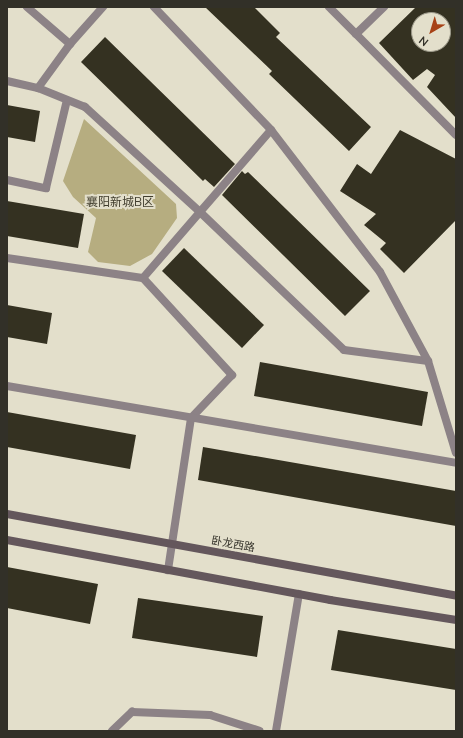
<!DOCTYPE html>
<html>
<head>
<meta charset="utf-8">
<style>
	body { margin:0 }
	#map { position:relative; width:463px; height:738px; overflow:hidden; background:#e3dfcb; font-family:"Nunito Sans","Noto Sans SC",sans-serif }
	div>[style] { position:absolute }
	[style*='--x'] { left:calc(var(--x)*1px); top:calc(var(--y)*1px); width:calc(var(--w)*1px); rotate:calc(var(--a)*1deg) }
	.green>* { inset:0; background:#b6ad80 }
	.building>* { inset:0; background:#343121 }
	.service>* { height:8px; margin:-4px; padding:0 4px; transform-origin:4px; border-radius:4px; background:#8c8286 }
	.minor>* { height:8px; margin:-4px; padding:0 4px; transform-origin:4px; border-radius:4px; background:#8c8286 }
	.secondary>* { height:8px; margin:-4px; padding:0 4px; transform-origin:4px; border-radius:4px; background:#64575c }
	span { translate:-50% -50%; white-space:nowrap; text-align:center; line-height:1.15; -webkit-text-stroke:4px #e3dfcb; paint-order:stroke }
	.street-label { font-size:11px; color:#323028 }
	.neighbourhood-label { font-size:12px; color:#403d2d }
	.frame { position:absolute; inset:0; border:8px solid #323028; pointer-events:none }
	.north { position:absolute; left:411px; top:12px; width:40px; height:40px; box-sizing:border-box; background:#e3dfcb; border:1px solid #9c998a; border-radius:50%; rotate:218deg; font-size:11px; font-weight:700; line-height:16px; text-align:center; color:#323028 }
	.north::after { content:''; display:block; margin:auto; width:14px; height:18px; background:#a74216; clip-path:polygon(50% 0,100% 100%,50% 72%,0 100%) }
</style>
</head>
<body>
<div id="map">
	<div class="green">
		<div style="clip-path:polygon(84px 119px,176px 204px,177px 218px,152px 254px,130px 266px,98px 262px,88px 252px,96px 218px,73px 197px,63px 181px)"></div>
	</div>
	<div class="building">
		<div style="clip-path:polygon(205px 7px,254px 7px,280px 33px,276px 37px,371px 127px,349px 151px,269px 74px,272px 71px)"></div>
		<div style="clip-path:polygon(evenodd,416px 7px,456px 7px,456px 118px,427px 87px,435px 75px,427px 69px,413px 80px,379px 43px,416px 7px,419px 20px,443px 20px,443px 44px,419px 44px,419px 20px)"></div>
		<div style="clip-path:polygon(105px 37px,235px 164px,214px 187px,205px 179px,203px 181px,81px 62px)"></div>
		<div style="clip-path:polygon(7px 105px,40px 111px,35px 142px,7px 137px)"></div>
		<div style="clip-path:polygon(400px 130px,456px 159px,456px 220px,404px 273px,380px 249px,386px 243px,364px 225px,376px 214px,340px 191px,357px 164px,371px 174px)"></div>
		<div style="clip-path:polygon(242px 171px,245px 174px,248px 172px,370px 291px,345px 316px,222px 195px)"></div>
		<div style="clip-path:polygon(7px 201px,84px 214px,78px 248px,7px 236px)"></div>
		<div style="clip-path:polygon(184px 248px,264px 325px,242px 348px,162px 271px)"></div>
		<div style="clip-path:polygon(7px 305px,52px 313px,47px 344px,7px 337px)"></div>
		<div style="clip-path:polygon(260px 362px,428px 392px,422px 426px,254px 396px)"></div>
		<div style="clip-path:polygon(7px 412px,136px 435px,130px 469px,7px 447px)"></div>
		<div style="clip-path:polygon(203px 447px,456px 491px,456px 526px,198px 480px)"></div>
		<div style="clip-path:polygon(7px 567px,98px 584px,90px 624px,7px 608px)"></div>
		<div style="clip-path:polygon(138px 598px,263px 616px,257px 657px,132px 638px)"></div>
		<div style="clip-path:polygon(338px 630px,456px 649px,456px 690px,331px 670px)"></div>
	</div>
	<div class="service">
		<div style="--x:27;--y:7;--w:57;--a:40.7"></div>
		<div style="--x:154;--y:7;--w:170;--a:46.4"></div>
		<div style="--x:271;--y:130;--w:108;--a:130.9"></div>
		<div style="--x:200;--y:212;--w:199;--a:43.8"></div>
		<div style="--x:344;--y:350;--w:85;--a:7.5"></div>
		<div style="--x:428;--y:361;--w:96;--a:73.1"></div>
		<div style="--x:7;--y:81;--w:32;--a:13"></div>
		<div style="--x:38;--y:88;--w:54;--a:-54"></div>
		<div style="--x:70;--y:44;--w:50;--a:-48.3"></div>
		<div style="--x:271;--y:130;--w:179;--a:52.5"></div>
		<div style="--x:380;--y:272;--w:101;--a:61.7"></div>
		<div style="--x:7;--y:180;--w:40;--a:12"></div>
		<div style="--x:46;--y:188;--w:90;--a:-76.6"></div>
		<div style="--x:7;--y:258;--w:137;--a:8.4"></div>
		<div style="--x:143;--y:278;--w:87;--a:-49.2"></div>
		<div style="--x:200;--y:212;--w:156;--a:-137.6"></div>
		<div style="--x:85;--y:107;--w:51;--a:-158"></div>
		<div style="--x:143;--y:278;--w:132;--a:47.5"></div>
		<div style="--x:232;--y:375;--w:59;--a:133.6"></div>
		<div style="--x:191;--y:418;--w:154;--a:98.6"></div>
		<div style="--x:7;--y:386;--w:456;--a:9.7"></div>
		<div style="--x:112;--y:731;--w:28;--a:-44"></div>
		<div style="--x:132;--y:712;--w:78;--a:2.2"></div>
		<div style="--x:210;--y:715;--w:52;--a:17.7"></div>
		<div style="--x:276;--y:731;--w:139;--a:-80.5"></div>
	</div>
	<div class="minor">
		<div style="--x:329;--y:7;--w:38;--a:45"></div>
		<div style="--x:356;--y:34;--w:39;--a:-44"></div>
		<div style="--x:356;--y:34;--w:142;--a:45.3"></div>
	</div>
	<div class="secondary">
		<div style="--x:7;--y:514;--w:456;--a:10.3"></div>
		<div style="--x:7;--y:540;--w:329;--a:10.5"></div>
		<div style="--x:330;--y:600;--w:128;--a:9"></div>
	</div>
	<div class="street-label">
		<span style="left:233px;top:545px;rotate:10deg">卧龙西路</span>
	</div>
	<div class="neighbourhood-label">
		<span style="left:120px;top:203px">襄阳新城B区</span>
	</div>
	<div class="frame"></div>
	<div class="north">N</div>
</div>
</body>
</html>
